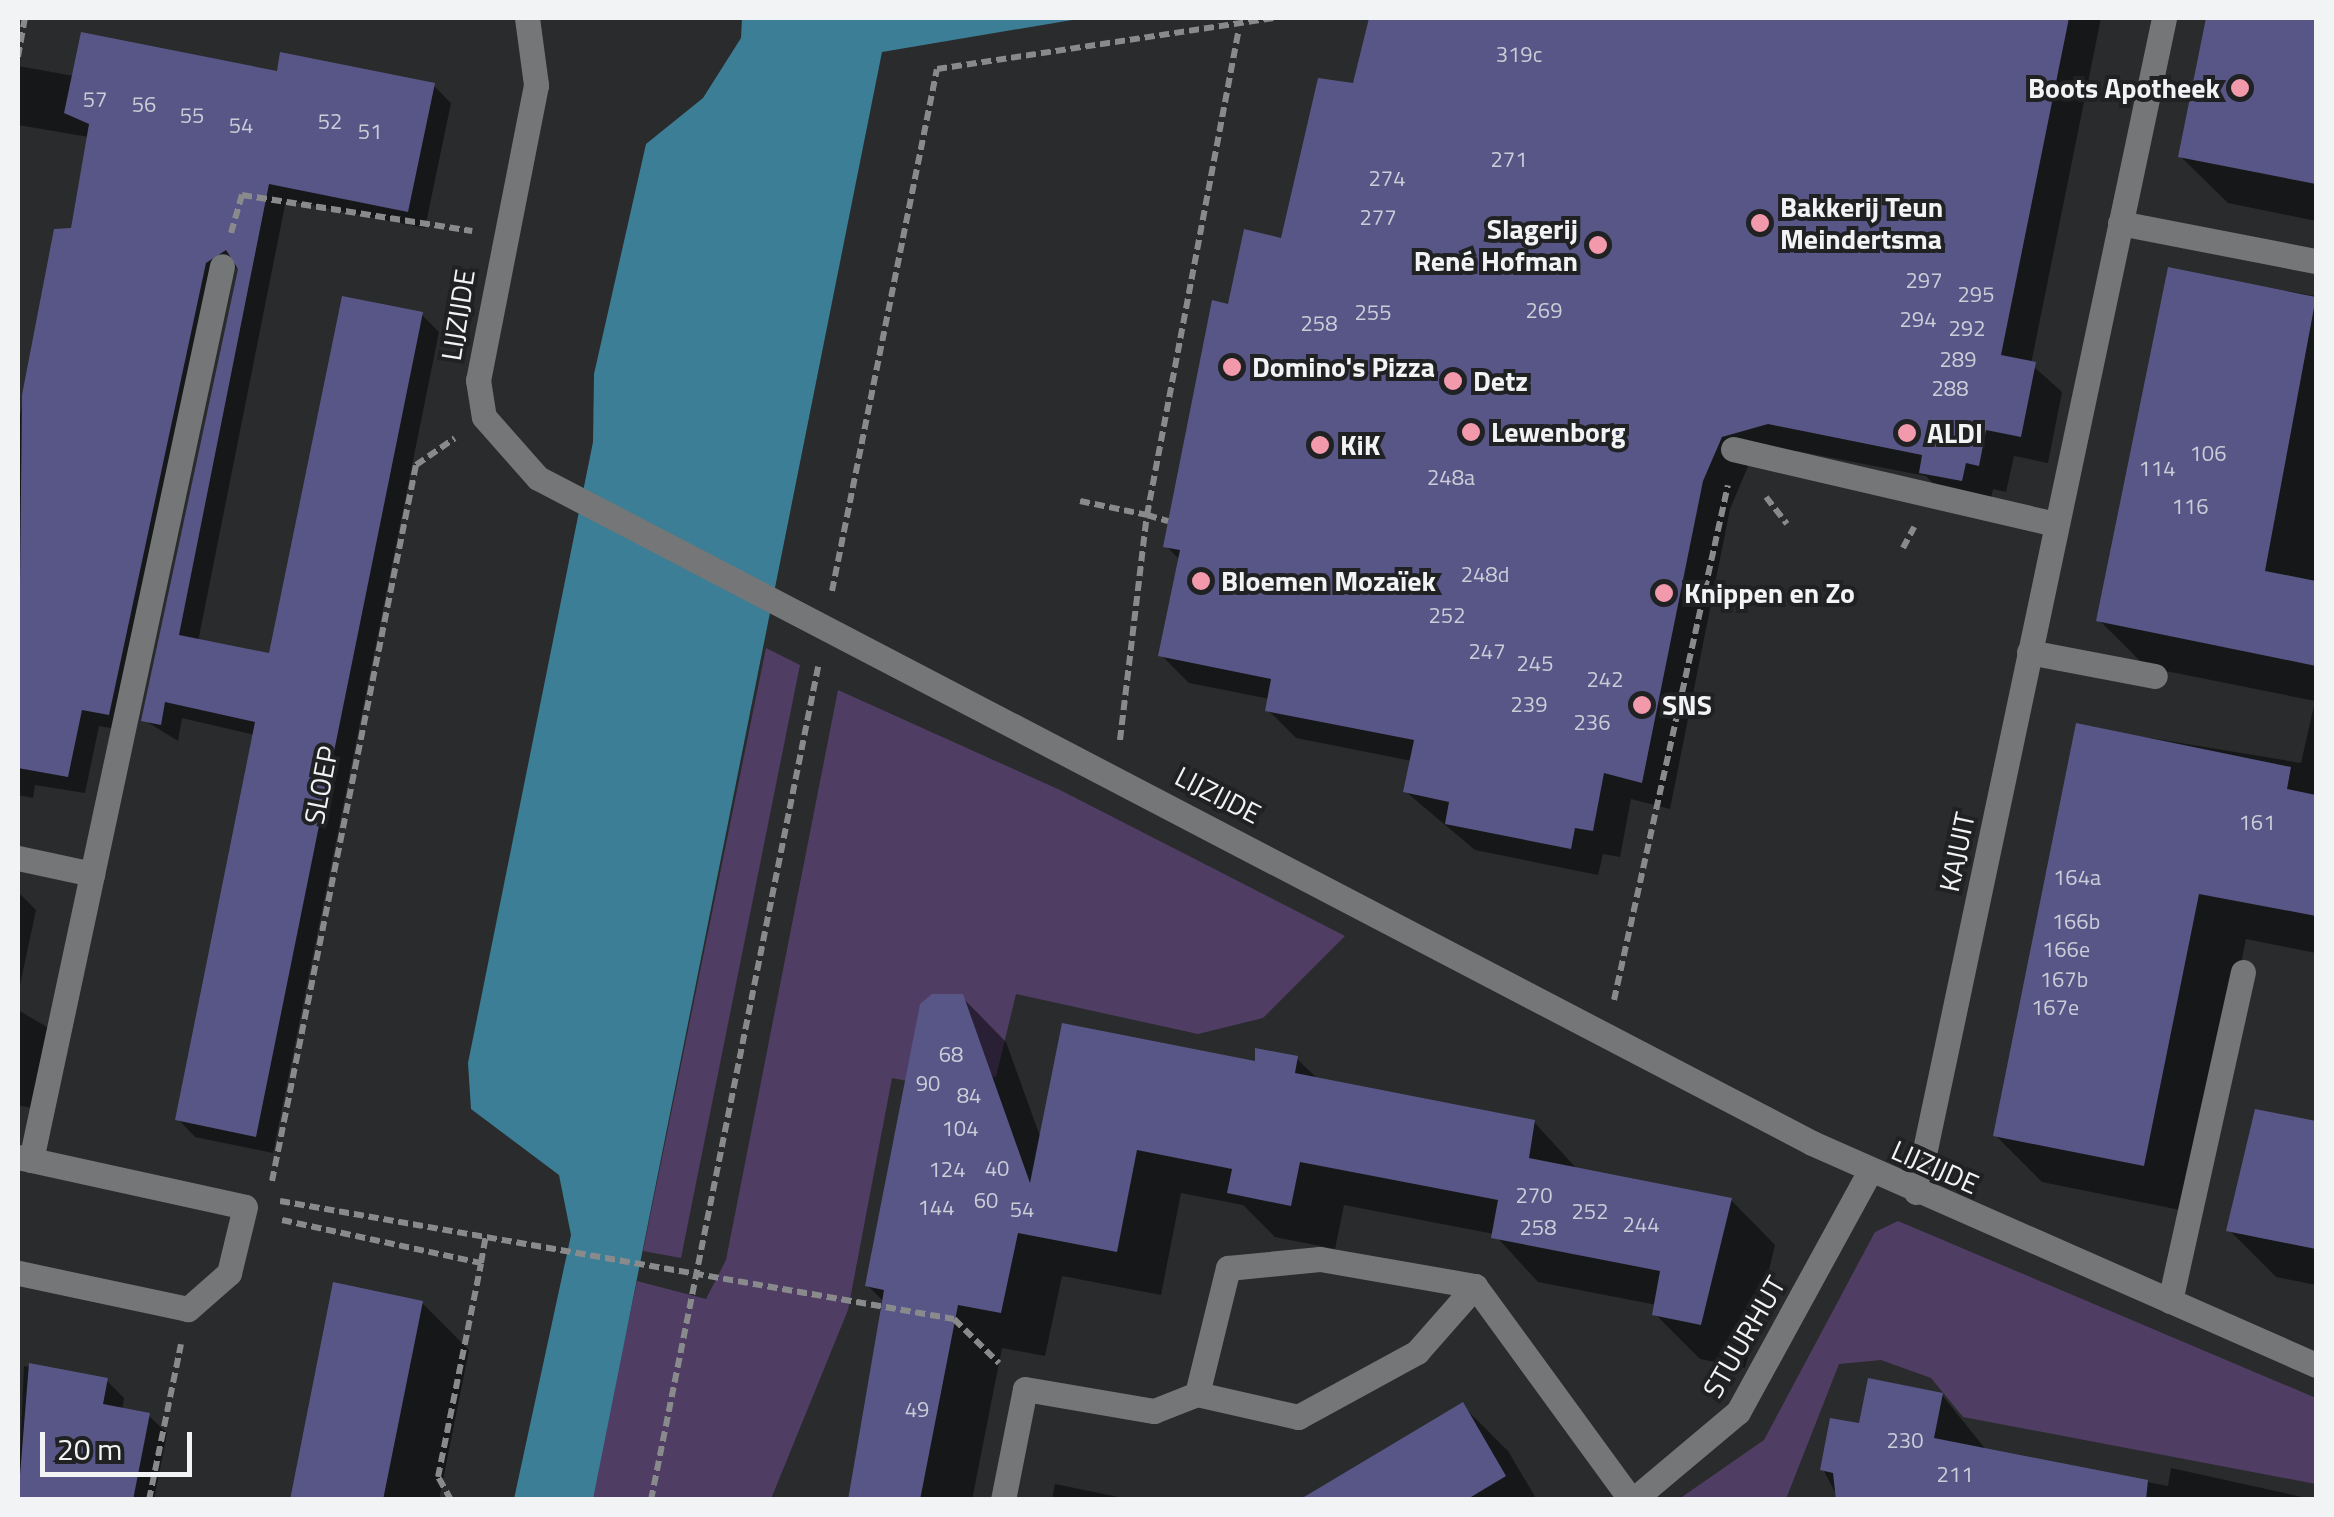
<!DOCTYPE html>
<html>
<head>
<meta charset="utf-8">
<style>
	body { margin:0 }
	#map { position:relative; width:2334px; height:1517px; overflow:hidden; background:#2a2b2d; font-family:"Titillium Web",sans-serif }
	div>[style] { position:absolute }
	[style*='--x'] { left:calc(var(--x)*1px); top:calc(var(--y)*1px); width:calc(var(--w)*1px); rotate:calc(var(--a)*1deg) }
	.green>* { inset:0; background:#503d64 }
	.water>* { inset:0; background:#3c7e96 }
	.shadow>* { inset:0; background:#0007 }
	.building>* { inset:0; background:#585686 }
	.path>* { height:6px; margin-top:-3px; transform-origin:0; background:repeating-linear-gradient(90deg,#898a8b 0 10px,transparent 0 15px) }
	.minor>* { height:25px; margin:-12.5px; padding:0 12.5px; transform-origin:12.5px; border-radius:12.5px; background:#757677 }
	.dots>* { width:28px; height:28px; translate:-50% -50%; box-sizing:border-box; border:5px solid #202123; border-radius:50% }
	span { translate:-50% -50%; white-space:nowrap; text-align:center; line-height:1.15; -webkit-text-stroke:8px #202123; paint-order:stroke }
	.number-label { font-size:22px; color:#ccccd8 }
	.number-label span { -webkit-text-stroke-width:0 }
	.poi-label { font-size:28px; color:#f2f3f4; font-weight:700 }
	.right { translate:-100% -50%; text-align:right }
	.left { translate:0 -50%; text-align:left }
	.street-label { font-size:28px; color:#f2f3f4 }
	.frame { position:absolute; inset:0; border:20px solid #f2f3f4; pointer-events:none }
	.scale { position:absolute; left:40px; top:1432px; width:152px; height:45px; box-sizing:border-box; border:5px solid #f2f3f4; border-top:0; padding-left:12px; font-size:30px; line-height:35px; white-space:nowrap; color:#f2f3f4; -webkit-text-stroke:8px #202123; paint-order:stroke }
</style>
</head>
<body>
<div id="map">
	<div class="green">
		<div style="clip-path:polygon(766px 648px,800px 665px,681px 1258px,643px 1251px)"></div>
		<div style="clip-path:polygon(838px 690px,1060px 790px,1345px 936px,1263px 1018px,1198px 1034px,1016px 994px,996px 1077px,934px 1065px,929px 1085px,892px 1078px,848px 1310px,771px 1499px,590px 1500px,637px 1281px,706px 1299px,726px 1260px)"></div>
		<div style="clip-path:polygon(1898px 1221px,2316px 1398px,2316px 1484px,1963px 1417px,1931px 1378px,1881px 1360px,1839px 1364px,1786px 1499px,1679px 1499px,1764px 1440px,1875px 1232px)"></div>
	</div>
	<div class="water">
		<div style="clip-path:polygon(742px 18px,1084px 18px,882px 52px,593px 1499px,514px 1499px,571px 1235px,559px 1175px,471px 1109px,468px 1063px,593px 442px,594px 374px,646px 144px,703px 98px,741px 38px)"></div>
	</div>
	<div class="shadow">
		<div style="clip-path:polygon(1369px 18px,2101px 18px,2031px 364px,2062px 392px,2048px 463px,2014px 456px,2006px 492px,1993px 489px,1989px 508px,1949px 500px,1926px 476px,1797px 451px,1749px 464px,1730px 509px,1670px 809px,1631px 799px,1620px 857px,1603px 854px,1598px 875px,1475px 850px,1406px 792px,1412px 761px,1296px 738px,1268px 710px,1270px 699px,1189px 683px,1161px 655px,1180px 560px,1166px 546px,1230px 307px,1283px 241px,1354px 86px)"></div>
		<div style="clip-path:polygon(2211px 18px,2316px 18px,2316px 221px,2228px 203px,2180px 156px)"></div>
		<div style="clip-path:polygon(18px 66px,74px 76px,433px 85px,451px 103px,425px 228px,286px 200px,198px 642px,271px 656px,421px 314px,439px 332px,273px 1153px,195px 1137px,178px 1119px,255px 735px,182px 718px,178px 741px,144px 720px,239px 265px,223px 281px,127px 731px,99px 726px,85px 793px,35px 785px,33px 798px,18px 795px,18px 426px,56px 231px,73px 231px,89px 137px,18px 125px)"></div>
		<div style="clip-path:polygon(2170px 270px,2316px 296px,2316px 953px,2246px 939px,2190px 1212px,2042px 1182px,1995px 1135px,2078px 726px,2301px 763px,2315px 701px,2146px 667px,2099px 620px)"></div>
		<div style="clip-path:polygon(18px 892px,36px 910px,18px 994px)"></div>
		<div style="clip-path:polygon(962px 997px,1006px 1042px,1041px 1139px,1297px 1059px,1319px 1080px,1534px 1122px,1578px 1170px,1731px 1200px,1775px 1245px,1745px 1368px,1700px 1359px,1655px 1314px,1657px 1305px,1538px 1282px,1494px 1234px,1344px 1205px,1335px 1249px,1275px 1237px,1243px 1205px,1181px 1193px,1161px 1295px,1062px 1276px,1045px 1356px,1002px 1348px,972px 1500px,850px 1500px,885px 1303px,867px 1285px)"></div>
		<div style="clip-path:polygon(18px 1010px,57px 1033px,41px 1110px,18px 1105px)"></div>
		<div style="clip-path:polygon(2256px 1112px,2316px 1124px,2316px 1285px,2276px 1277px,2229px 1230px)"></div>
		<div style="clip-path:polygon(422px 1303px,469px 1350px,439px 1500px,293px 1500px)"></div>
		<div style="clip-path:polygon(24px 1366px,107px 1381px,124px 1398px,122px 1411px,149px 1416px,167px 1433px,154px 1500px,18px 1500px)"></div>
		<div style="clip-path:polygon(1942px 1395px,1987px 1451px,2168px 1486px,2171px 1468px,2316px 1500px,1839px 1500px,1823px 1469px,1861px 1426px)"></div>
		<div style="clip-path:polygon(1462px 1405px,1508px 1451px,1537px 1500px,1332px 1500px)"></div>
		<div style="clip-path:polygon(1055px 1484px,1133px 1500px,1052px 1500px)"></div>
	</div>
	<div class="building">
		<div style="clip-path:polygon(1369px 18px,2069px 18px,2001px 355px,2036px 362px,2021px 437px,1986px 430px,1979px 466px,1966px 463px,1962px 481px,1919px 473px,1922px 455px,1768px 424px,1722px 437px,1703px 481px,1642px 783px,1604px 773px,1593px 831px,1575px 828px,1571px 849px,1445px 824px,1449px 802px,1403px 792px,1414px 740px,1265px 711px,1271px 679px,1158px 656px,1180px 550px,1163px 547px,1212px 300px,1228px 304px,1244px 229px,1281px 238px,1318px 78px,1353px 83px)"></div>
		<div style="clip-path:polygon(2206px 18px,2316px 18px,2316px 184px,2178px 157px)"></div>
		<div style="clip-path:polygon(81px 32px,277px 71px,280px 52px,435px 83px,408px 212px,269px 184px,179px 635px,269px 653px,342px 296px,423px 312px,256px 1137px,175px 1120px,255px 722px,165px 702px,161px 725px,141px 721px,238px 269px,226px 250px,206px 263px,109px 715px,82px 710px,68px 777px,18px 768px,22px 395px,54px 229px,71px 228px,89px 124px,64px 113px)"></div>
		<div style="clip-path:polygon(2168px 267px,2316px 297px,2265px 571px,2316px 581px,2316px 666px,2096px 621px)"></div>
		<div style="clip-path:polygon(2076px 723px,2291px 767px,2287px 789px,2316px 795px,2316px 916px,2199px 894px,2144px 1166px,1993px 1136px)"></div>
		<div style="clip-path:polygon(932px 994px,963px 994px,1030px 1183px,1062px 1023px,1255px 1061px,1255px 1048px,1298px 1056px,1295px 1073px,1535px 1120px,1529px 1158px,1732px 1198px,1701px 1325px,1652px 1315px,1660px 1271px,1491px 1238px,1498px 1200px,1300px 1162px,1291px 1206px,1227px 1193px,1232px 1169px,1137px 1150px,1117px 1252px,1018px 1233px,1001px 1313px,958px 1305px,920px 1500px,848px 1500px,884px 1290px,865px 1286px,920px 1004px)"></div>
		<div style="clip-path:polygon(2255px 1109px,2316px 1121px,2316px 1249px,2226px 1231px)"></div>
		<div style="clip-path:polygon(333px 1282px,423px 1301px,383px 1500px,290px 1500px)"></div>
		<div style="clip-path:polygon(29px 1363px,108px 1378px,103px 1404px,150px 1413px,133px 1500px,18px 1500px)"></div>
		<div style="clip-path:polygon(1868px 1378px,1943px 1393px,1934px 1438px,2148px 1480px,2146px 1500px,1836px 1500px,1833px 1473px,1820px 1470px,1830px 1418px,1859px 1423px)"></div>
		<div style="clip-path:polygon(1463px 1402px,1506px 1476px,1466px 1500px,1299px 1500px)"></div>
	</div>
	<div class="path">
		<div style="--x:18;--y:57;--w:40;--a:-80"></div>
		<div style="--x:231;--y:233;--w:40;--a:-74"></div>
		<div style="--x:242;--y:195;--w:233;--a:8.9"></div>
		<div style="--x:1766;--y:497;--w:34;--a:52"></div>
		<div style="--x:1080;--y:501;--w:68;--a:11.8"></div>
		<div style="--x:1147;--y:515;--w:494;--a:-79.3"></div>
		<div style="--x:1903;--y:548;--w:24;--a:-62"></div>
		<div style="--x:832;--y:591;--w:532;--a:-78.63"></div>
		<div style="--x:937;--y:69;--w:340;--a:-8.6"></div>
		<div style="--x:1120;--y:740;--w:227;--a:-83.2"></div>
		<div style="--x:1147;--y:515;--w:22;--a:16"></div>
		<div style="--x:1614;--y:1000;--w:527;--a:-77.52"></div>
		<div style="--x:272;--y:1181;--w:730;--a:-78.63"></div>
		<div style="--x:416;--y:465;--w:47;--a:-34.7"></div>
		<div style="--x:280;--y:1201;--w:684;--a:9.93"></div>
		<div style="--x:954;--y:1319;--w:63;--a:44.4"></div>
		<div style="--x:282;--y:1220;--w:204;--a:12.2"></div>
		<div style="--x:481;--y:1263;--w:27;--a:-80"></div>
		<div style="--x:149;--y:1500;--w:159;--a:-78.4"></div>
		<div style="--x:451;--y:1500;--w:26;--a:-119"></div>
		<div style="--x:438;--y:1477;--w:218;--a:-78.6"></div>
		<div style="--x:651;--y:1500;--w:850;--a:-78.66"></div>
	</div>
	<div class="minor">
		<div style="--x:527;--y:18;--w:68;--a:82.3"></div>
		<div style="--x:536;--y:85;--w:301;--a:101.1"></div>
		<div style="--x:478;--y:380;--w:37;--a:81"></div>
		<div style="--x:484;--y:417;--w:81;--a:48.5"></div>
		<div style="--x:538;--y:478;--w:1437;--a:27.56"></div>
		<div style="--x:1812;--y:1143;--w:551;--a:23.77"></div>
		<div style="--x:2120;--y:223;--w:200;--a:11"></div>
		<div style="--x:1733;--y:449;--w:331;--a:13.1"></div>
		<div style="--x:2029;--y:652;--w:128;--a:10.8"></div>
		<div style="--x:18;--y:858;--w:76;--a:12.2"></div>
		<div style="--x:18;--y:1157;--w:232;--a:12.4"></div>
		<div style="--x:245;--y:1207;--w:68;--a:103.6"></div>
		<div style="--x:229;--y:1273;--w:55;--a:138.7"></div>
		<div style="--x:188;--y:1309;--w:174;--a:-168"></div>
		<div style="--x:31;--y:1160;--w:914;--a:-77.94"></div>
		<div style="--x:1916;--y:1192;--w:1200;--a:-78.07"></div>
		<div style="--x:2170;--y:1301;--w:337;--a:-77.5"></div>
		<div style="--x:1197;--y:1394;--w:104;--a:12.8"></div>
		<div style="--x:1298;--y:1417;--w:136;--a:-28.6"></div>
		<div style="--x:1417;--y:1352;--w:88;--a:-48.7"></div>
		<div style="--x:1003;--y:1500;--w:113;--a:-78.8"></div>
		<div style="--x:1025;--y:1389;--w:131;--a:9.7"></div>
		<div style="--x:1154;--y:1411;--w:46;--a:-21.6"></div>
		<div style="--x:1197;--y:1394;--w:130;--a:-76.2"></div>
		<div style="--x:1228;--y:1268;--w:92;--a:-5.6"></div>
		<div style="--x:1320;--y:1259;--w:157;--a:9.9"></div>
		<div style="--x:1475;--y:1286;--w:265;--a:53.9"></div>
		<div style="--x:1633;--y:1500;--w:137;--a:-40"></div>
		<div style="--x:1738;--y:1412;--w:275;--a:-61.3"></div>
	</div>
	<div class="dots">
		<div style="left:2240px;top:88px;background:#f29aac"></div>
		<div style="left:1760px;top:223px;background:#f29aac"></div>
		<div style="left:1598px;top:245px;background:#f29aac"></div>
		<div style="left:1232px;top:367px;background:#f29aac"></div>
		<div style="left:1453px;top:381px;background:#f29aac"></div>
		<div style="left:1471px;top:432px;background:#f29aac"></div>
		<div style="left:1907px;top:433px;background:#f29aac"></div>
		<div style="left:1320px;top:445px;background:#f29aac"></div>
		<div style="left:1201px;top:581px;background:#f29aac"></div>
		<div style="left:1664px;top:593px;background:#f29aac"></div>
		<div style="left:1642px;top:705px;background:#f29aac"></div>
	</div>
	<div class="number-label">
		<span style="left:1519px;top:55px">319c</span>
		<span style="left:95px;top:100px">57</span>
		<span style="left:144px;top:105px">56</span>
		<span style="left:192px;top:116px">55</span>
		<span style="left:330px;top:122px">52</span>
		<span style="left:241px;top:126px">54</span>
		<span style="left:370px;top:132px">51</span>
		<span style="left:1509px;top:160px">271</span>
		<span style="left:1387px;top:179px">274</span>
		<span style="left:1378px;top:218px">277</span>
		<span style="left:1924px;top:281px">297</span>
		<span style="left:1976px;top:295px">295</span>
		<span style="left:1544px;top:311px">269</span>
		<span style="left:1373px;top:313px">255</span>
		<span style="left:1918px;top:320px">294</span>
		<span style="left:1319px;top:324px">258</span>
		<span style="left:1967px;top:329px">292</span>
		<span style="left:1958px;top:360px">289</span>
		<span style="left:1950px;top:389px">288</span>
		<span style="left:2208px;top:454px">106</span>
		<span style="left:2157px;top:469px">114</span>
		<span style="left:1451px;top:478px">248a</span>
		<span style="left:2190px;top:507px">116</span>
		<span style="left:1485px;top:575px">248d</span>
		<span style="left:1447px;top:616px">252</span>
		<span style="left:1487px;top:652px">247</span>
		<span style="left:1535px;top:664px">245</span>
		<span style="left:1605px;top:680px">242</span>
		<span style="left:1529px;top:705px">239</span>
		<span style="left:1592px;top:723px">236</span>
		<span style="left:2257px;top:823px">161</span>
		<span style="left:2077px;top:878px">164a</span>
		<span style="left:2076px;top:922px">166b</span>
		<span style="left:2066px;top:950px">166e</span>
		<span style="left:2064px;top:980px">167b</span>
		<span style="left:2055px;top:1008px">167e</span>
		<span style="left:951px;top:1055px">68</span>
		<span style="left:928px;top:1084px">90</span>
		<span style="left:969px;top:1096px">84</span>
		<span style="left:960px;top:1129px">104</span>
		<span style="left:997px;top:1169px">40</span>
		<span style="left:947px;top:1170px">124</span>
		<span style="left:1534px;top:1196px">270</span>
		<span style="left:986px;top:1201px">60</span>
		<span style="left:936px;top:1208px">144</span>
		<span style="left:1022px;top:1210px">54</span>
		<span style="left:1590px;top:1212px">252</span>
		<span style="left:1641px;top:1225px">244</span>
		<span style="left:1538px;top:1228px">258</span>
		<span style="left:917px;top:1410px">49</span>
		<span style="left:1905px;top:1441px">230</span>
		<span style="left:1955px;top:1475px">211</span>
	</div>
	<div class="poi-label">
		<span class="right" style="left:2220px;top:88px">Boots Apotheek</span>
		<span class="left" style="left:1780px;top:223px">Bakkerij Teun<br>Meindertsma</span>
		<span class="right" style="left:1578px;top:245px">Slagerij<br>René Hofman</span>
		<span class="left" style="left:1252px;top:367px">Domino's Pizza</span>
		<span class="left" style="left:1473px;top:381px">Detz</span>
		<span class="left" style="left:1491px;top:432px">Lewenborg</span>
		<span class="left" style="left:1927px;top:433px">ALDI</span>
		<span class="left" style="left:1340px;top:445px">KiK</span>
		<span class="left" style="left:1221px;top:581px">Bloemen Mozaïek</span>
		<span class="left" style="left:1684px;top:593px">Knippen en Zo</span>
		<span class="left" style="left:1662px;top:705px">SNS</span>
	</div>
	<div class="street-label">
		<span style="left:458px;top:315px;rotate:-81deg">LIJZIJDE</span>
		<span style="left:321px;top:785px;rotate:-79deg">SLOEP</span>
		<span style="left:1218px;top:795px;rotate:27deg">LIJZIJDE</span>
		<span style="left:1957px;top:852px;rotate:-78deg">KAJUIT</span>
		<span style="left:1935px;top:1167px;rotate:24deg">LIJZIJDE</span>
		<span style="left:1744px;top:1337px;rotate:-60deg">STUURHUT</span>
	</div>
	<div class="frame"></div>
	<div class="scale">20 m</div>
</div>
</body>
</html>
